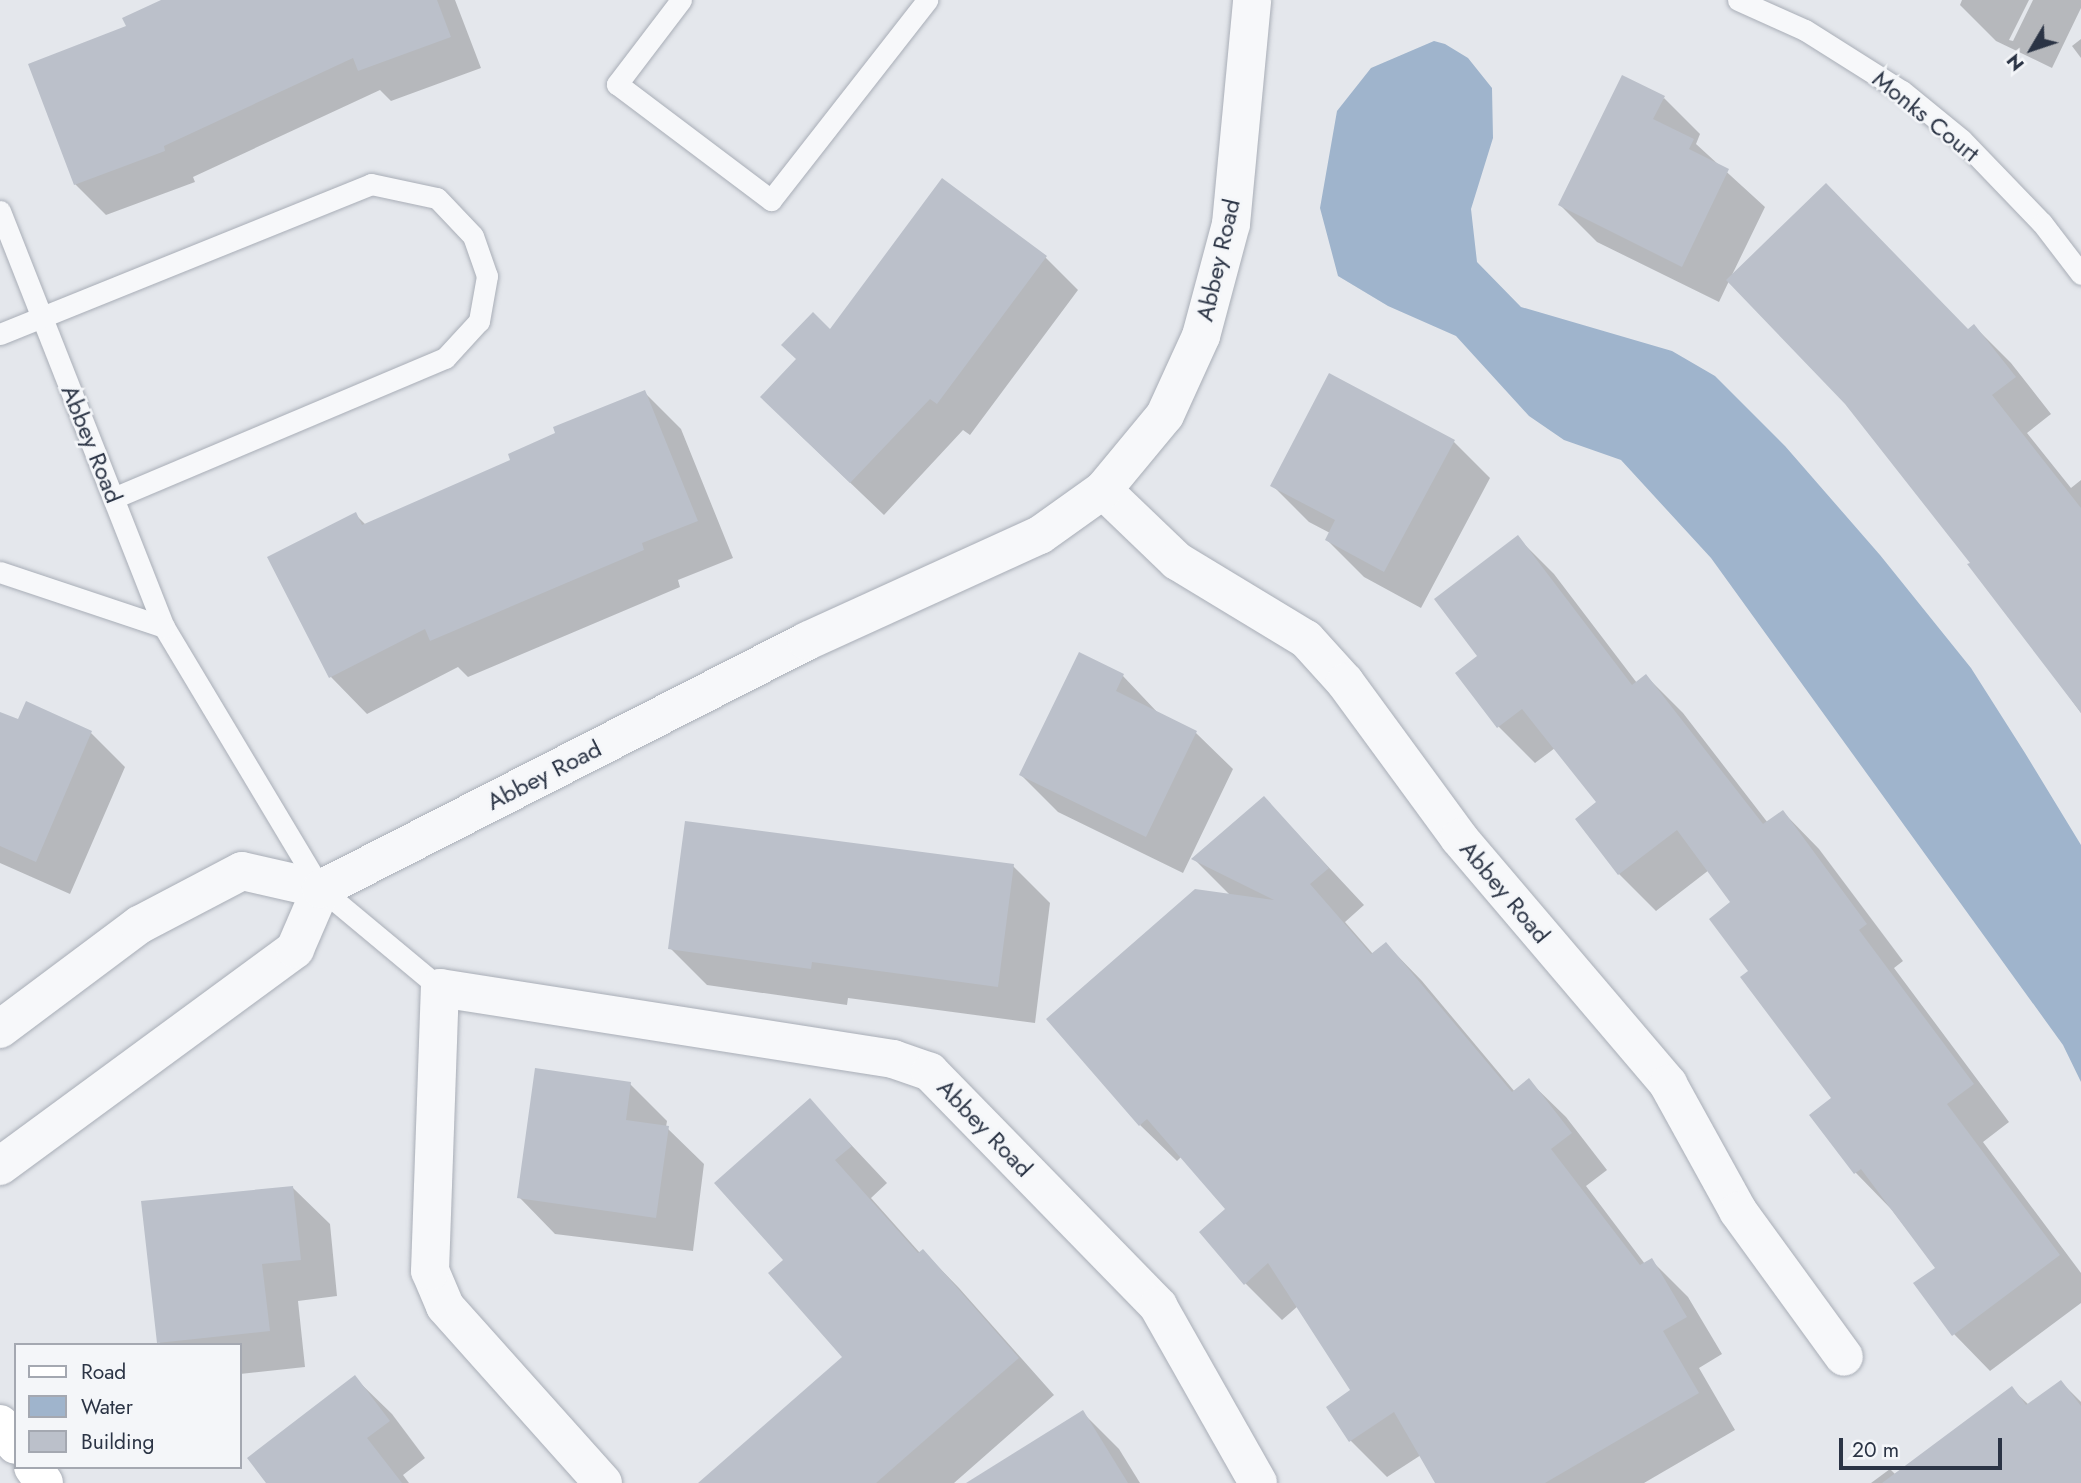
<!DOCTYPE html>
<html>
<head>
<meta charset="utf-8">
<style>
	body { margin:0 }
	#map { position:relative; width:2081px; height:1483px; overflow:hidden; background:#e4e7ec; font-family:Jost,sans-serif }
	div>[style] { position:absolute }
	[style*='--x'] { left:calc(var(--x)*1px); top:calc(var(--y)*1px); width:calc(var(--w)*1px); rotate:calc(var(--a)*1deg) }
	.water>* { inset:0; background:#9fb4cc }
	.shadow>* { inset:0; background:#0003 }
	.building>* { inset:0; background:#bbc0ca }
	.roads { filter:drop-shadow(0 0 2px #a9aeb7) drop-shadow(0 0 2px #a9aeb7) }
	.service>* { height:21px; margin:-10.5px; padding:0 10.5px; transform-origin:10.5px; border-radius:10.5px; background:#f7f8fa }
	.minor>* { height:38px; margin:-19px; padding:0 19px; transform-origin:19px; border-radius:19px; background:#f7f8fa }
	.secondary>* { height:38px; margin:-19px; padding:0 19px; transform-origin:19px; border-radius:19px; background:#fff }
	span { translate:-50% -50%; white-space:nowrap; text-align:center; line-height:1.15; -webkit-text-stroke:5px #f4f6f9; paint-order:stroke }
	.street-label { font-size:24px; color:#2b3445 }
	.legend { position:absolute; left:14px; top:1343px; width:228px; height:126px; box-sizing:border-box; background:#f4f6f9; border:2px solid #a4a8b1; margin:0; padding:9px 12px; list-style:none; font-size:21px; color:#2b3445 }
	.legend li { display:flex; align-items:center; gap:14px; height:35px }
	.legend b { width:35px; border:2px solid #a4a8b1 }
	.north { position:absolute; left:1997px; top:14px; width:70px; height:70px; -webkit-text-stroke:5px #f4f6f9; paint-order:stroke; rotate:231deg; font-size:19px; font-weight:700; line-height:28px; text-align:center; color:#2b3445 }
	.north::after { content:''; display:block; margin:auto; width:24px; height:32px; background:#2b3445; clip-path:polygon(50% 0,100% 100%,50% 72%,0 100%) }
	.scale { position:absolute; left:1839px; top:1438px; width:163px; height:32px; box-sizing:border-box; border:4px solid #2b3445; border-top:0; padding-left:9px; font-size:21px; line-height:24px; white-space:nowrap; color:#2b3445; -webkit-text-stroke:5px #f4f6f9; paint-order:stroke }
</style>
</head>
<body>
<div id="map">
	<div class="water">
		<div style="clip-path:polygon(1434px 41px,1445px 44px,1468px 58px,1492px 88px,1493px 138px,1471px 209px,1477px 262px,1521px 307px,1672px 351px,1715px 376px,1785px 446px,1880px 555px,1971px 668px,2025px 753px,2081px 845px,2081px 1082px,2063px 1045px,1711px 558px,1621px 460px,1564px 440px,1529px 416px,1456px 336px,1388px 306px,1338px 276px,1320px 208px,1337px 111px,1371px 68px)"></div>
	</div>
	<div class="shadow">
		<div style="clip-path:polygon(165px 0,455px 0,481px 68px,391px 101px,380px 90px,193px 177px,195px 182px,106px 215px,75px 184px,128px 27px)"></div>
		<div style="clip-path:polygon(1962px 0,2029px 0,2009px 40px,2013px 41px,2033px 0,2081px 0,2081px 8px,2052px 68px,1996px 41px,1960px 5px)"></div>
		<div style="clip-path:polygon(2081px 39px,2081px 58px,2072px 46px)"></div>
		<div style="clip-path:polygon(1664px 98px,1700px 134px,1696px 144px,1765px 207px,1731px 277px,1968px 331px,1974px 326px,2011px 363px,2051px 414px,2027px 433px,2071px 488px,2081px 480px,2081px 713px,1972px 563px,1846px 403px,1729px 281px,1719px 302px,1597px 242px,1560px 205px)"></div>
		<div style="clip-path:polygon(1045px 257px,1078px 290px,970px 435px,963px 430px,884px 515px,795px 430px,798px 359px,830px 331px)"></div>
		<div style="clip-path:polygon(644px 392px,681px 429px,733px 558px,678px 580px,680px 587px,468px 677px,458px 667px,367px 714px,331px 677px,355px 514px,366px 525px,512px 461px)"></div>
		<div style="clip-path:polygon(1454px 442px,1490px 478px,1421px 608px,1364px 577px,1327px 540px,1330px 533px,1309px 522px,1272px 485px)"></div>
		<div style="clip-path:polygon(1518px 538px,1554px 574px,1637px 683px,1646px 676px,1683px 713px,1768px 823px,1783px 812px,1819px 849px,1903px 961px,1894px 968px,2009px 1122px,1983px 1142px,2081px 1273px,2081px 1303px,1990px 1371px,1954px 1334px,1937px 1268px,1892px 1210px,1856px 1173px,1812px 1115px,1833px 1098px,1750px 972px,1733px 903px,1709px 870px,1656px 911px,1619px 874px,1577px 819px,1598px 802px,1555px 748px,1535px 763px,1499px 727px,1457px 673px,1480px 656px)"></div>
		<div style="clip-path:polygon(1079px 654px,1123px 676px,1159px 714px,1196px 733px,1233px 769px,1183px 873px,1058px 812px,1021px 775px)"></div>
		<div style="clip-path:polygon(27px 703px,91px 733px,125px 767px,70px 894px,0 863px,0 714px,19px 722px)"></div>
		<div style="clip-path:polygon(1264px 798px,1364px 905px,1345px 922px,1373px 954px,1386px 944px,1422px 981px,1515px 1092px,1529px 1081px,1566px 1117px,1607px 1170px,1586px 1186px,1645px 1264px,1651px 1260px,1688px 1297px,1722px 1354px,1699px 1368px,1735px 1430px,1644px 1483px,1437px 1483px,1421px 1455px,1387px 1477px,1350px 1440px,1353px 1391px,1298px 1306px,1282px 1320px,1245px 1283px,1228px 1209px,1182px 1156px,1177px 1161px,1140px 1125px,1230px 895px,1194px 859px)"></div>
		<div style="clip-path:polygon(1013px 866px,1050px 903px,1035px 1023px,848px 998px,847px 1005px,707px 985px,670px 948px)"></div>
		<div style="clip-path:polygon(630px 1084px,667px 1121px,666px 1127px,704px 1164px,693px 1251px,555px 1234px,519px 1197px)"></div>
		<div style="clip-path:polygon(810px 1101px,887px 1183px,871px 1198px,920px 1253px,923px 1251px,959px 1288px,1054px 1395px,954px 1483px,742px 1483px,845px 1357px,785px 1260px)"></div>
		<div style="clip-path:polygon(293px 1188px,330px 1224px,337px 1296px,298px 1301px,305px 1367px,240px 1374px,240px 1345px,162px 1345px,159px 1342px)"></div>
		<div style="clip-path:polygon(355px 1378px,392px 1414px,425px 1458px,403px 1475px,409px 1483px,268px 1483px)"></div>
		<div style="clip-path:polygon(2061px 1382px,2081px 1402px,2081px 1483px,1871px 1483px,1890px 1469px,1896px 1475px,2012px 1389px,2029px 1405px)"></div>
		<div style="clip-path:polygon(1083px 1413px,1119px 1449px,1140px 1483px,969px 1483px)"></div>
	</div>
	<div class="building">
		<div style="clip-path:polygon(161px 0,437px 0,451px 37px,358px 71px,353px 58px,164px 146px,165px 151px,74px 185px,28px 64px,126px 26px,122px 18px)"></div>
		<div style="clip-path:polygon(1622px 75px,1665px 96px,1653px 119px,1694px 139px,1689px 149px,1729px 169px,1682px 267px,1558px 205px)"></div>
		<div style="clip-path:polygon(942px 178px,1047px 256px,937px 404px,930px 399px,850px 483px,760px 397px,796px 359px,781px 345px,813px 312px,830px 329px)"></div>
		<div style="clip-path:polygon(1826px 183px,1968px 329px,1974px 324px,2016px 377px,1992px 395px,2081px 508px,2081px 713px,1967px 564px,1970px 563px,1845px 404px,1726px 280px)"></div>
		<div style="clip-path:polygon(1329px 373px,1455px 440px,1384px 572px,1325px 540px,1335px 520px,1270px 486px)"></div>
		<div style="clip-path:polygon(645px 390px,698px 521px,642px 543px,644px 550px,430px 641px,425px 629px,329px 678px,267px 557px,356px 512px,362px 525px,510px 460px,508px 454px,555px 433px,553px 427px)"></div>
		<div style="clip-path:polygon(1518px 535px,1632px 685px,1646px 674px,1763px 824px,1783px 810px,1867px 924px,1859px 930px,1974px 1084px,1947px 1104px,2060px 1255px,1952px 1336px,1913px 1283px,1935px 1268px,1861px 1169px,1854px 1174px,1809px 1115px,1831px 1098px,1740px 977px,1748px 971px,1709px 919px,1730px 902px,1677px 830px,1618px 875px,1575px 819px,1596px 802px,1522px 709px,1497px 728px,1455px 673px,1477px 656px,1434px 599px)"></div>
		<div style="clip-path:polygon(1079px 652px,1124px 674px,1116px 691px,1197px 731px,1146px 837px,1019px 775px)"></div>
		<div style="clip-path:polygon(26px 701px,92px 731px,36px 862px,0 846px,0 712px,18px 719px)"></div>
		<div style="clip-path:polygon(1264px 796px,1329px 868px,1310px 884px,1371px 954px,1386px 942px,1512px 1092px,1529px 1078px,1572px 1133px,1551px 1149px,1640px 1265px,1652px 1258px,1687px 1317px,1663px 1331px,1699px 1393px,1545px 1483px,1435px 1483px,1394px 1412px,1349px 1442px,1326px 1407px,1350px 1390px,1268px 1263px,1244px 1285px,1199px 1232px,1225px 1209px,1147px 1119px,1139px 1126px,1046px 1019px,1195px 889px,1274px 900px,1191px 859px)"></div>
		<div style="clip-path:polygon(685px 821px,1014px 864px,998px 987px,812px 962px,811px 969px,668px 949px)"></div>
		<div style="clip-path:polygon(535px 1068px,631px 1082px,626px 1120px,669px 1126px,656px 1218px,517px 1198px)"></div>
		<div style="clip-path:polygon(810px 1098px,852px 1146px,835px 1160px,918px 1253px,923px 1249px,1019px 1358px,876px 1483px,698px 1483px,842px 1357px,768px 1273px,783px 1260px,714px 1183px)"></div>
		<div style="clip-path:polygon(293px 1186px,301px 1260px,262px 1264px,270px 1331px,157px 1343px,141px 1201px)"></div>
		<div style="clip-path:polygon(355px 1375px,390px 1421px,367px 1438px,402px 1483px,266px 1483px,247px 1458px)"></div>
		<div style="clip-path:polygon(2061px 1380px,2081px 1406px,2081px 1483px,1882px 1483px,2012px 1386px,2026px 1405px)"></div>
		<div style="clip-path:polygon(1083px 1410px,1128px 1483px,966px 1483px)"></div>
	</div>
	<div class="roads">
		<div class="service">
			<div style="--x:681;--y:0;--w:106;--a:127.3"></div>
			<div style="--x:617;--y:84;--w:193;--a:37"></div>
			<div style="--x:771;--y:200;--w:254;--a:-52"></div>
			<div style="--x:1738;--y:0;--w:73;--a:24.1"></div>
			<div style="--x:1805;--y:30;--w:115;--a:32.2"></div>
			<div style="--x:1902;--y:91;--w:77;--a:39.2"></div>
			<div style="--x:1962;--y:140;--w:115;--a:46.1"></div>
			<div style="--x:2042;--y:223;--w:64;--a:52.6"></div>
			<div style="--x:0;--y:211;--w:447;--a:68.5"></div>
			<div style="--x:164;--y:627;--w:305;--a:59.1"></div>
			<div style="--x:321;--y:889;--w:155;--a:39.8"></div>
			<div style="--x:0;--y:334;--w:400;--a:-22"></div>
			<div style="--x:371;--y:184;--w:67;--a:12"></div>
			<div style="--x:437;--y:198;--w:52;--a:46.5"></div>
			<div style="--x:473;--y:236;--w:42;--a:70.7"></div>
			<div style="--x:487;--y:276;--w:46;--a:100.1"></div>
			<div style="--x:479;--y:321;--w:50;--a:132.6"></div>
			<div style="--x:445;--y:358;--w:359;--a:157.1"></div>
			<div style="--x:0;--y:572;--w:173;--a:18.5"></div>
		</div>
		<div class="minor">
			<div style="--x:1103;--y:490;--w:103;--a:43.8"></div>
			<div style="--x:1177;--y:561;--w:151;--a:31.2"></div>
			<div style="--x:1306;--y:639;--w:58;--a:47.8"></div>
			<div style="--x:1345;--y:682;--w:193;--a:53.8"></div>
			<div style="--x:1459;--y:838;--w:323;--a:49.6"></div>
			<div style="--x:1668;--y:1084;--w:145;--a:61.1"></div>
			<div style="--x:1738;--y:1211;--w:180;--a:54"></div>
			<div style="--x:0;--y:1029;--w:174;--a:-36.8"></div>
			<div style="--x:139;--y:925;--w:116;--a:-27.7"></div>
			<div style="--x:242;--y:871;--w:81;--a:12.8"></div>
			<div style="--x:0;--y:1166;--w:366;--a:-36.3"></div>
			<div style="--x:295;--y:949;--w:65;--a:-66.6"></div>
			<div style="--x:321;--y:889;--w:546;--a:-27.03"></div>
			<div style="--x:807;--y:641;--w:256;--a:-24.5"></div>
			<div style="--x:1040;--y:535;--w:77;--a:-35.5"></div>
			<div style="--x:1103;--y:490;--w:97;--a:-50.4"></div>
			<div style="--x:1165;--y:415;--w:87;--a:-65.5"></div>
			<div style="--x:1201;--y:336;--w:116;--a:-75"></div>
			<div style="--x:1231;--y:224;--w:225;--a:-84.6"></div>
			<div style="--x:603;--y:1483;--w:237;--a:-131.8"></div>
			<div style="--x:445;--y:1306;--w:38;--a:-113"></div>
			<div style="--x:430;--y:1271;--w:283;--a:-88"></div>
			<div style="--x:440;--y:988;--w:459;--a:8.9"></div>
			<div style="--x:893;--y:1059;--w:39;--a:19"></div>
			<div style="--x:930;--y:1072;--w:327;--a:45.7"></div>
			<div style="--x:1158;--y:1306;--w:203;--a:60.5"></div>
		</div>
		<div class="secondary">
			<div style="--x:0;--y:1424;--w:26;--a:53"></div>
			<div style="--x:33;--y:1467;--w:19;--a:55"></div>
		</div>
	</div>
	<div class="street-label">
		<span style="left:1926px;top:116px;rotate:39deg">Monks Court</span>
		<span style="left:1218px;top:260px;rotate:-77deg">Abbey Road</span>
		<span style="left:92px;top:444px;rotate:68deg">Abbey Road</span>
		<span style="left:544px;top:775px;rotate:-27deg">Abbey Road</span>
		<span style="left:1505px;top:892px;rotate:50deg">Abbey Road</span>
		<span style="left:985px;top:1128px;rotate:46deg">Abbey Road</span>
	</div>
	<ul class="legend">
	<li><b style="height:9px;background:#fff"></b>Road</li>
	<li><b style="height:19px;background:#9fb4cc"></b>Water</li>
	<li><b style="height:19px;background:#bbc0ca"></b>Building</li>
	</ul>
	<div class="north">N</div>
	<div class="scale">20 m</div>
</div>
</body>
</html>
